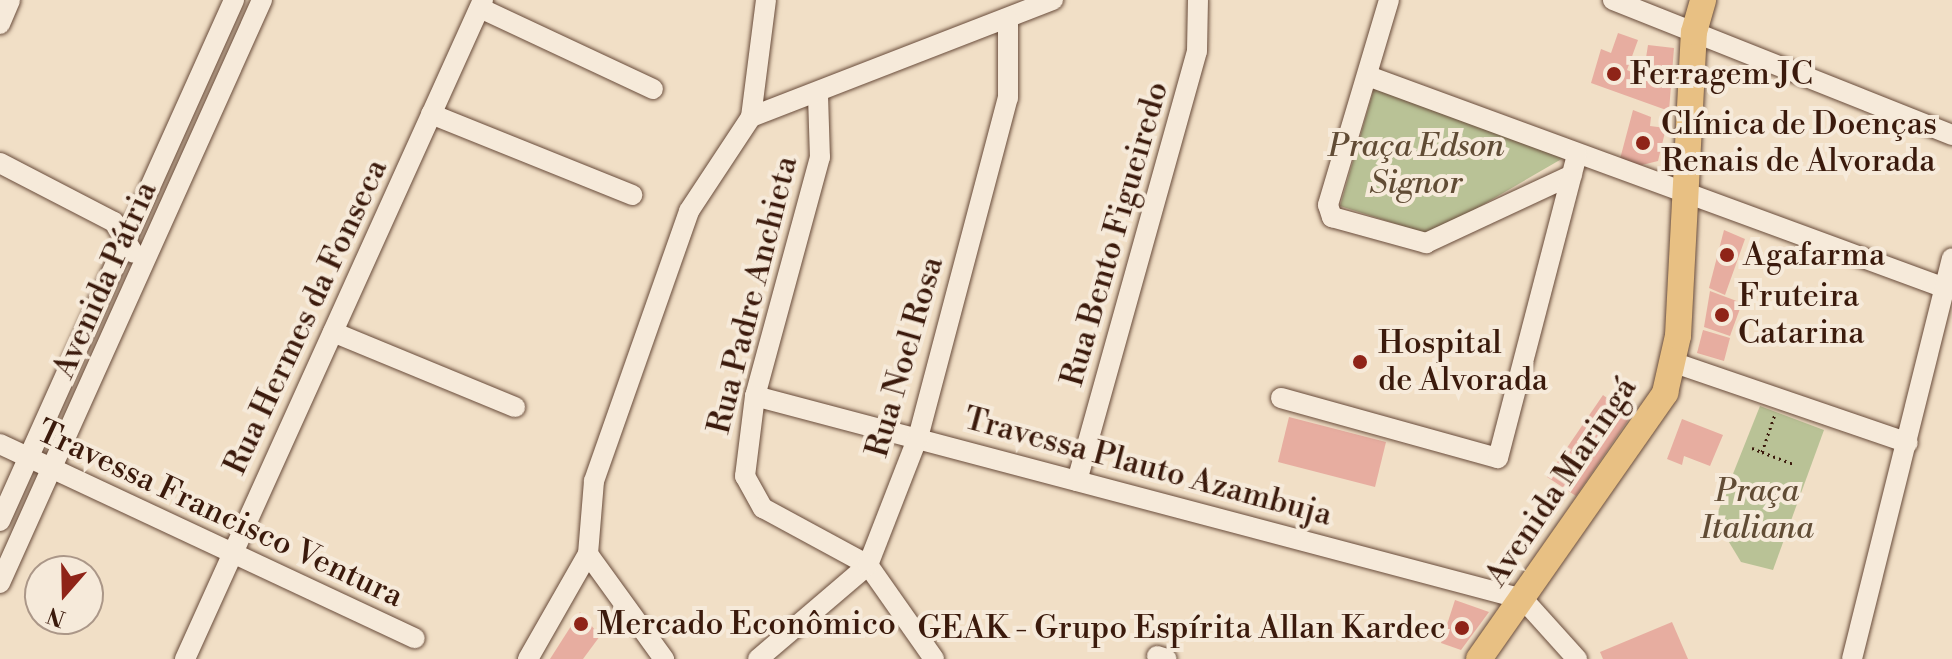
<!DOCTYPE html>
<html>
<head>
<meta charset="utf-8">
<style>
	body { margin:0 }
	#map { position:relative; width:1952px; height:659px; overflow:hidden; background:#f1dfc6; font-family:"Libre Bodoni",serif }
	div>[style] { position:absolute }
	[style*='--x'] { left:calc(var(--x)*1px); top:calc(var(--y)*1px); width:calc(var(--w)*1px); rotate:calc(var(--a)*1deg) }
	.green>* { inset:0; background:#b9c296 }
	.building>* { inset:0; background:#e7ada0 }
	.path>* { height:3px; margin-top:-1.5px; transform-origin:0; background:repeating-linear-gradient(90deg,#3b1a0c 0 2px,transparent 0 6px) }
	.roads { filter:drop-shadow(0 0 2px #684b3a) drop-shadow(0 0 2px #684b3a) }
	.minor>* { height:20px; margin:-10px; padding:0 10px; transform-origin:10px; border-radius:10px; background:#f6eada }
	.major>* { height:26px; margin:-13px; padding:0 13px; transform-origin:13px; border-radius:13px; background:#e8c083 }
	.dots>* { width:22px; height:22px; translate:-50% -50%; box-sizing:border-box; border:4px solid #f6eada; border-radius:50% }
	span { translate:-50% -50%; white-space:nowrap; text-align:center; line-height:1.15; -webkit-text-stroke:8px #f6eada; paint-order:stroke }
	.poi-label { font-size:32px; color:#3b1a0c }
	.left { translate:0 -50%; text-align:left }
	.right { translate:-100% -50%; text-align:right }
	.park-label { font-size:32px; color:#614c35; font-style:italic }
	.street-label { font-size:32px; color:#3b1a0c }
	.north { position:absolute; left:24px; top:555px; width:80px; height:80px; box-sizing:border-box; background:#f6eada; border:2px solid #ab9788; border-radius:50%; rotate:200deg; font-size:22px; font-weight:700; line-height:32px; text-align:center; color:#3b1a0c }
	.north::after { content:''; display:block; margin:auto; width:28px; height:36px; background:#8f2418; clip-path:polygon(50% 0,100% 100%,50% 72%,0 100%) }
</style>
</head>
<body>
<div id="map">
	<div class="green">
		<div style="clip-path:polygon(1375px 85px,1565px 157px,1431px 235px,1340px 206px)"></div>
		<div style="clip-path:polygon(1760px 406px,1824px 430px,1773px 570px,1741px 562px,1715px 519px)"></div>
	</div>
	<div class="building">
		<div style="clip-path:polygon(1618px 33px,1638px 40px,1627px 70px,1643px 77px,1648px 45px,1674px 48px,1669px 111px,1591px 83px,1601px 49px,1611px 53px)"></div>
		<div style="clip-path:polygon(1633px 110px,1651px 117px,1650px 126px,1666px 128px,1658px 161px,1638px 166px,1620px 159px)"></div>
		<div style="clip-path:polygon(1724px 230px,1745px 239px,1725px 295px,1709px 288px)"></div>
		<div style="clip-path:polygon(1710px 291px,1742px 303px,1730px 336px,1704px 327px)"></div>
		<div style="clip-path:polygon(1703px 330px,1730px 338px,1724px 361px,1697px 353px)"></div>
		<div style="clip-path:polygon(1603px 395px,1631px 416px,1576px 496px,1547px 477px)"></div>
		<div style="clip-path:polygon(1289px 417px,1386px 442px,1375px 487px,1278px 462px)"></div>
		<div style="clip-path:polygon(1682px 419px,1723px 435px,1710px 466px,1684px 456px,1682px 465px,1667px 459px)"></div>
		<div style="clip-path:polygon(1455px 600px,1489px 612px,1461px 650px,1441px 643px)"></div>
		<div style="clip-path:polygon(580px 612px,600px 636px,583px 659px,550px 659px)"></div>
		<div style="clip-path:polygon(1672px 622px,1688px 659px,1603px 659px,1600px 652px)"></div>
	</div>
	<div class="path">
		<div style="--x:1752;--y:448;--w:11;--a:22"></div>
		<div style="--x:1762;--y:452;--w:40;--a:-71.1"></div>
		<div style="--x:1762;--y:452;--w:34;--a:21"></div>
	</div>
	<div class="roads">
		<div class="minor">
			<div style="--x:1389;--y:0;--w:214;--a:106.6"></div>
			<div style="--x:1328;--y:205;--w:13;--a:72"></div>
			<div style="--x:1332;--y:217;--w:98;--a:15.5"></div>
			<div style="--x:1426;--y:243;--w:161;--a:-25"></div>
			<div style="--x:1613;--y:0;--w:365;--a:21.7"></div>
			<div style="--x:480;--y:8;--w:191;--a:25.1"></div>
			<div style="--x:0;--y:24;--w:26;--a:-67"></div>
			<div style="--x:1368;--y:76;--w:615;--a:20.17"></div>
			<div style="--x:818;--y:95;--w:62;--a:88.2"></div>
			<div style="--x:820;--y:157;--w:248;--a:105.2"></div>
			<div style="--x:755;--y:396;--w:81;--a:97.1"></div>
			<div style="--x:745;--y:476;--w:37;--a:61"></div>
			<div style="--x:763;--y:508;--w:119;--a:28.5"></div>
			<div style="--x:868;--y:565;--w:115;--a:54.9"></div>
			<div style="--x:431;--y:114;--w:217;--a:21.9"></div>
			<div style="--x:751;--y:117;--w:324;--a:-21.2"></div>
			<div style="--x:0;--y:163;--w:128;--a:27.4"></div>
			<div style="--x:114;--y:222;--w:36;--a:58"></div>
			<div style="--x:333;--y:332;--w:197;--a:22.4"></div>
			<div style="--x:1675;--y:363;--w:246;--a:18.9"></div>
			<div style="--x:755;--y:396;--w:794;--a:14.81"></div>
			<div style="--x:1523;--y:599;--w:81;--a:48"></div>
			<div style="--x:1281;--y:398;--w:225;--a:15.5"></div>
			<div style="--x:1498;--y:458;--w:313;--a:-75.4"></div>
			<div style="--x:0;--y:444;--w:458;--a:25.1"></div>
			<div style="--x:1077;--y:481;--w:446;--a:-74.4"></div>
			<div style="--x:1197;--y:51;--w:51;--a:-88.9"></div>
			<div style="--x:0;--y:521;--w:571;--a:-65.81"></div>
			<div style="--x:588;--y:554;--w:130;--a:54.1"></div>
			<div style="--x:0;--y:583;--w:639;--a:-65.8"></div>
			<div style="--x:1157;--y:656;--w:10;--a:17"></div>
			<div style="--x:185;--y:659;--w:723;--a:-65.67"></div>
			<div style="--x:528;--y:659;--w:121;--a:-60.3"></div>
			<div style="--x:588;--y:554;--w:73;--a:-85.3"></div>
			<div style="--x:594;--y:481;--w:286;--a:-70.6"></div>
			<div style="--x:689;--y:211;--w:113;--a:-56.6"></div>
			<div style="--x:751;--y:117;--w:118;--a:-82.7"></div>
			<div style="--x:758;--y:659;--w:145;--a:-40.5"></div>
			<div style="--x:868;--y:565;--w:141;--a:-68.7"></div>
			<div style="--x:919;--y:434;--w:348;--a:-75.2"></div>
			<div style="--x:1008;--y:98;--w:78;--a:-90"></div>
			<div style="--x:1852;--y:659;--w:413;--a:-76"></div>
		</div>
		<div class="major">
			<div style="--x:1479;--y:659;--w:325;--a:-55"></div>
			<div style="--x:1665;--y:393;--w:58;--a:-77.2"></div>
			<div style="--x:1678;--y:336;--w:304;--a:-87"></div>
			<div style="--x:1694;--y:32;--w:33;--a:-74"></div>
		</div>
	</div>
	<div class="dots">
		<div style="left:1614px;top:74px;background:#8f2418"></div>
		<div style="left:1643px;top:143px;background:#8f2418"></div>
		<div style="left:1727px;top:255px;background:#8f2418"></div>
		<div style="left:1722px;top:315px;background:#8f2418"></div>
		<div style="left:1360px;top:362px;background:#8f2418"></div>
		<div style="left:581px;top:624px;background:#8f2418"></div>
		<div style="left:1462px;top:628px;background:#8f2418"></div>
	</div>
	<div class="poi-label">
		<span class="left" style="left:1630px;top:74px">Ferragem JC</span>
		<span class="left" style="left:1661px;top:143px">Clínica de Doenças<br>Renais de Alvorada</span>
		<span class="left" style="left:1743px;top:255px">Agafarma</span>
		<span class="left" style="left:1738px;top:315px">Fruteira<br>Catarina</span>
		<span class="left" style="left:1378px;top:362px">Hospital<br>de Alvorada</span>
		<span class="left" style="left:597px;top:624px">Mercado Econômico</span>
		<span class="right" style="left:1446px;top:628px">GEAK - Grupo Espírita Allan Kardec</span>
	</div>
	<div class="park-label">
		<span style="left:1416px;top:165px">Praça Edson<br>Signor</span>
		<span style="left:1757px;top:510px">Praça<br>Italiana</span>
	</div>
	<div class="street-label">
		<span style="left:1115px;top:234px;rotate:-74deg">Rua Bento Figueiredo</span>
		<span style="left:105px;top:280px;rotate:-66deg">Avenida Pátria</span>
		<span style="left:753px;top:295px;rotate:-76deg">Rua Padre Anchieta</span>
		<span style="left:306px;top:317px;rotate:-65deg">Rua Hermes da Fonseca</span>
		<span style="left:905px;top:357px;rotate:-74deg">Rua Noel Rosa</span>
		<span style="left:1148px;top:467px;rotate:15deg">Travessa Plauto Azambuja</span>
		<span style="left:1561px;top:482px;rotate:-56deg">Avenida Maringá</span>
		<span style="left:220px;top:514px;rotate:25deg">Travessa Francisco Ventura</span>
	</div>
	<div class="north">N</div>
</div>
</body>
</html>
